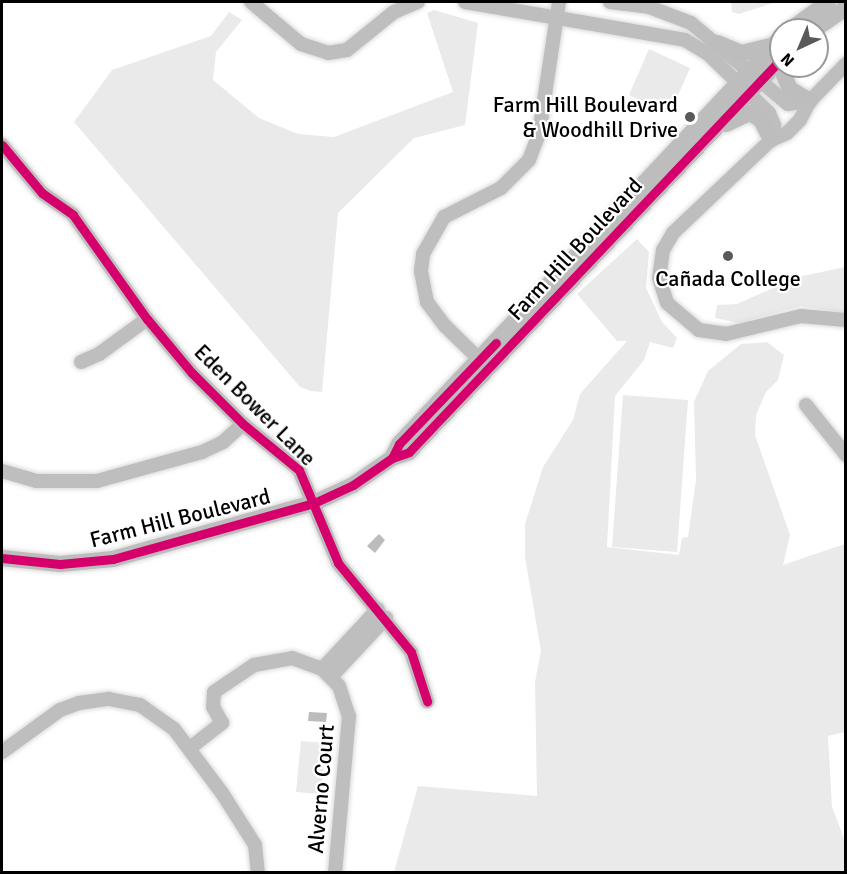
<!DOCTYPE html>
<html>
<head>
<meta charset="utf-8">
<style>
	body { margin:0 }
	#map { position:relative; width:847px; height:874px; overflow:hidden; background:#fff; font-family:Signika,sans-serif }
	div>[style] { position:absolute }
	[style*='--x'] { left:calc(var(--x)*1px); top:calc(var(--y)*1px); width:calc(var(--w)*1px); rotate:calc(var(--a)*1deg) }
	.green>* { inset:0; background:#eaeaea }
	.water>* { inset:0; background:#bcbcbc }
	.roads { filter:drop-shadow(0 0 2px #dbdbdb) drop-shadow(0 0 2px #dbdbdb) }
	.minor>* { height:14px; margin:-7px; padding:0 7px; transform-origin:7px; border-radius:7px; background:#bebebe }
	.major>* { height:16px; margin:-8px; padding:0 8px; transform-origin:8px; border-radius:8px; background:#bdbdbd }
	.cycleway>* { height:9px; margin:-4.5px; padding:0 4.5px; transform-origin:4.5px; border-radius:4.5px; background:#d6006c }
	.dots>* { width:16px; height:16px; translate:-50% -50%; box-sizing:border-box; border:3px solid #fff; border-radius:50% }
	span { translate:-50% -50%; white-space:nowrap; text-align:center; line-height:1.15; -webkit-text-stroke:4.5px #fff; paint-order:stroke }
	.poi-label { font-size:22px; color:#000 }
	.right { translate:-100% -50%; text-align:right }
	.street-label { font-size:22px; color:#000 }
	.frame { position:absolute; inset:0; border:3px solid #000; pointer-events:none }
	.north { position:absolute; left:769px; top:18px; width:60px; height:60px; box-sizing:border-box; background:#fff; border:2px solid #999; border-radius:50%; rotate:224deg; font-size:16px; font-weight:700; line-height:24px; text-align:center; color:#000 }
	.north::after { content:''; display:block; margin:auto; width:21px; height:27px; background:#595959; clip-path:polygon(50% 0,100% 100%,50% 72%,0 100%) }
</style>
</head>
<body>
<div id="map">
	<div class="green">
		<div style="clip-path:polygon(731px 2px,776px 2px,739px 14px,732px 12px)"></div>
		<div style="clip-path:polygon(434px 10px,478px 23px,465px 125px,414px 138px,338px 213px,322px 392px,311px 391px,300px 387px,74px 122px,112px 70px,211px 36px,229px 12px,242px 20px,216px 52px,213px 80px,259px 118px,298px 134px,334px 137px,453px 92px,427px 13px)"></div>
		<div style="clip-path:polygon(649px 49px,690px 68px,670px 114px,629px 95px)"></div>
		<div style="clip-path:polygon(637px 239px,649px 252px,646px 288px,662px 322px,677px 338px,673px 348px,650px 342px,644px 360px,615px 396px,607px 547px,679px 555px,682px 538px,688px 537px,696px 480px,694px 402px,708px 371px,741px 344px,767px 342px,784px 355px,778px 380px,766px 392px,756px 415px,755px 435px,790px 535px,783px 565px,845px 544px,845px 732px,828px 736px,832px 807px,845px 841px,845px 872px,394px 872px,418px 786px,537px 796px,535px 682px,541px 651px,525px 557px,525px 524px,543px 467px,573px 420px,580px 394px,627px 341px,617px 341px,577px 294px)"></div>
		<div style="clip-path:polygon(845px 267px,845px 313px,801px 306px,739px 323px,715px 318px,717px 305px,737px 304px,798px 277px)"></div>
		<div style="clip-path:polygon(623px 395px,688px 400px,677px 552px,612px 547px)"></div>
		<div style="clip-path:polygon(301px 741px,326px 743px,321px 794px,296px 792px)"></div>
	</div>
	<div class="water">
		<div style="clip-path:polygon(379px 534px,385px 540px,375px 553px,367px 546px)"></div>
		<div style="clip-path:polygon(309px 712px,327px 713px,326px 722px,308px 721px)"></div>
	</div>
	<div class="roads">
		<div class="minor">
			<div style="--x:251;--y:2;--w:65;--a:40"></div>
			<div style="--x:301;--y:44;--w:28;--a:18"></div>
			<div style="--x:328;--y:53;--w:19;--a:-9"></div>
			<div style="--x:347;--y:50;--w:60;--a:-39"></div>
			<div style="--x:394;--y:12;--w:26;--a:-23"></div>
			<div style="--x:465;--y:2;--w:223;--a:9.8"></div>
			<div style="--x:685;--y:40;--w:27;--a:31"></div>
			<div style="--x:708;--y:54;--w:85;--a:44"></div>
			<div style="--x:769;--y:113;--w:13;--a:67"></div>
			<div style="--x:774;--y:125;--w:15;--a:101"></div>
			<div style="--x:610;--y:2;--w:39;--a:7"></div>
			<div style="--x:649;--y:7;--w:45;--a:20.9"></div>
			<div style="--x:691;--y:23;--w:126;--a:39.9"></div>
			<div style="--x:788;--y:104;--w:22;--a:-8"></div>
			<div style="--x:810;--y:101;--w:52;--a:-45.8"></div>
			<div style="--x:810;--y:101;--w:21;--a:118"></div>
			<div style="--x:800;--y:120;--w:18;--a:135"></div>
			<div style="--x:787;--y:133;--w:17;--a:156"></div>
			<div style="--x:771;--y:140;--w:135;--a:136.5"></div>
			<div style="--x:673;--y:233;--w:20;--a:120"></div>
			<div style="--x:663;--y:250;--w:28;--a:98"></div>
			<div style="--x:659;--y:278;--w:26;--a:72"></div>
			<div style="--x:667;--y:303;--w:42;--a:40.2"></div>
			<div style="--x:699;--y:330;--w:27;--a:8"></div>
			<div style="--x:726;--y:334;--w:77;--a:-13.5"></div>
			<div style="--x:801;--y:316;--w:45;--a:5.1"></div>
			<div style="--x:2;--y:145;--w:62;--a:50.2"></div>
			<div style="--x:42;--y:193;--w:38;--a:35"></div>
			<div style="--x:73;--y:215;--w:128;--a:54.6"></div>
			<div style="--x:147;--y:319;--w:70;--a:50.2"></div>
			<div style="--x:192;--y:373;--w:72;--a:45"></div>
			<div style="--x:243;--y:424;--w:72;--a:39.4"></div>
			<div style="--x:299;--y:470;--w:101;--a:67.2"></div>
			<div style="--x:338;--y:563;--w:115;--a:50.6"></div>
			<div style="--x:411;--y:652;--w:52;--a:71.9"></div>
			<div style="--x:480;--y:360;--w:49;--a:-135.8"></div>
			<div style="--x:445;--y:326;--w:30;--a:-127"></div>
			<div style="--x:427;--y:302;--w:32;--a:-101"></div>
			<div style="--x:421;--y:271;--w:17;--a:-83"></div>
			<div style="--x:423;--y:254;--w:43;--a:-60.4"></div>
			<div style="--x:444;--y:217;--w:64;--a:-27"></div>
			<div style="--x:501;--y:188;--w:40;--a:-45"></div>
			<div style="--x:529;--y:160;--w:28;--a:-69"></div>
			<div style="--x:539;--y:134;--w:134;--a:-81.4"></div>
			<div style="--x:81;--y:362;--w:20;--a:-24"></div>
			<div style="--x:99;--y:354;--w:59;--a:-36.1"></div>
			<div style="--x:806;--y:405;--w:64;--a:51.3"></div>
			<div style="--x:2;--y:471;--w:35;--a:16"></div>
			<div style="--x:36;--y:481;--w:61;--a:0"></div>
			<div style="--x:97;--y:481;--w:109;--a:-15.4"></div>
			<div style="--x:202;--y:452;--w:23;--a:-25"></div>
			<div style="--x:223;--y:442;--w:27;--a:-42"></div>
			<div style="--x:322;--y:669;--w:82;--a:-47"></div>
			<div style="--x:331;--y:677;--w:81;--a:-47"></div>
			<div style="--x:190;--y:748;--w:41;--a:-38"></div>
			<div style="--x:222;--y:723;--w:18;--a:-119"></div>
			<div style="--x:213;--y:707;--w:15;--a:-86"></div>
			<div style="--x:214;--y:692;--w:48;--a:-34"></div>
			<div style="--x:254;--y:665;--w:39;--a:-10"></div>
			<div style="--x:292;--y:658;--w:32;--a:20"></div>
			<div style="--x:322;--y:669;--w:24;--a:45"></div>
			<div style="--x:339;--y:686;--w:32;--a:72"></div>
			<div style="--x:349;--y:716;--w:157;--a:95.1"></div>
			<div style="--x:2;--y:752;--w:72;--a:-35.9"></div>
			<div style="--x:60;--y:710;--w:20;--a:-20"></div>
			<div style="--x:79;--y:703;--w:30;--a:-8"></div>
			<div style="--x:109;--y:699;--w:32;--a:11"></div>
			<div style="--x:140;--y:705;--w:42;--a:35.2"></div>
			<div style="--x:174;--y:729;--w:80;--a:53.1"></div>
			<div style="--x:222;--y:793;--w:62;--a:57.6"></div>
			<div style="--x:255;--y:845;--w:27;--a:84"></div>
		</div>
		<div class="major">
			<div style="--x:790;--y:30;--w:47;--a:-36.4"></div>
			<div style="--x:814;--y:30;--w:39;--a:-35"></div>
			<div style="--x:717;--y:43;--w:27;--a:22"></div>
			<div style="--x:742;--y:53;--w:29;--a:-14"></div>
			<div style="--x:785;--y:66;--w:9;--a:96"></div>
			<div style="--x:784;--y:75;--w:15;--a:67"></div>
			<div style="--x:790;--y:89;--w:23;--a:31"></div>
			<div style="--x:726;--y:124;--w:26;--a:-25"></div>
			<div style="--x:750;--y:113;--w:13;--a:32"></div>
			<div style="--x:761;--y:120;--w:22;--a:63"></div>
			<div style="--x:392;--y:458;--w:16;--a:-63"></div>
			<div style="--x:399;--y:444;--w:558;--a:-46.81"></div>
			<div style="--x:2;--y:558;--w:58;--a:5.9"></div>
			<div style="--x:60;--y:564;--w:53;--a:-5.4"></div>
			<div style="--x:113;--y:559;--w:209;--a:-15.6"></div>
			<div style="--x:314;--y:503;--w:43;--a:-24.8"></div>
			<div style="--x:353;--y:485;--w:47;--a:-34.7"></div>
			<div style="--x:392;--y:458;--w:18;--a:-19"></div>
			<div style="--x:409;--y:452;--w:541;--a:-46.57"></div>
		</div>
	</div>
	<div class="cycleway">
		<div style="--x:2;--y:145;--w:62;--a:50.2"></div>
		<div style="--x:42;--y:193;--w:38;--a:35"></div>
		<div style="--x:73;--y:215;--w:128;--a:54.6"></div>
		<div style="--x:147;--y:319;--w:70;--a:50.2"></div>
		<div style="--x:192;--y:373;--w:72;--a:45"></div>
		<div style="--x:243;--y:424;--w:72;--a:39.4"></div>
		<div style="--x:299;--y:470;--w:101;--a:67.2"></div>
		<div style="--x:338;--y:563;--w:115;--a:50.6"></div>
		<div style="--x:411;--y:652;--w:52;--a:71.9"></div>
		<div style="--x:392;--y:458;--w:16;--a:-63"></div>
		<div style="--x:399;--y:444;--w:140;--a:-46.2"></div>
		<div style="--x:2;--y:558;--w:58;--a:5.9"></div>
		<div style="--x:60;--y:564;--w:53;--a:-5.4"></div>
		<div style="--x:113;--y:559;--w:209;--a:-15.6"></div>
		<div style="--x:314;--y:503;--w:43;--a:-24.8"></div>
		<div style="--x:353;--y:485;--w:47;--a:-34.7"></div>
		<div style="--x:392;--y:458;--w:18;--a:-19"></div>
		<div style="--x:409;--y:452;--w:541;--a:-46.57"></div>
	</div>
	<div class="dots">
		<div style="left:690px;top:117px;background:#595959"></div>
		<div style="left:728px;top:256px;background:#595959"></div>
	</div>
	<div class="poi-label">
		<span class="right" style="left:678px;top:117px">Farm Hill Boulevard<br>&amp; Woodhill Drive</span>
		<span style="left:728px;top:279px">Cañada College</span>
	</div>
	<div class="street-label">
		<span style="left:575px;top:249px;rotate:-47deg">Farm Hill Boulevard</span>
		<span style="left:255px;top:405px;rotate:45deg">Eden Bower Lane</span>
		<span style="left:180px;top:518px;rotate:-14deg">Farm Hill Boulevard</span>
		<span style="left:321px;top:789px;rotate:-85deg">Alverno Court</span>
	</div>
	<div class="frame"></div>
	<div class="north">N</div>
</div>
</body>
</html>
